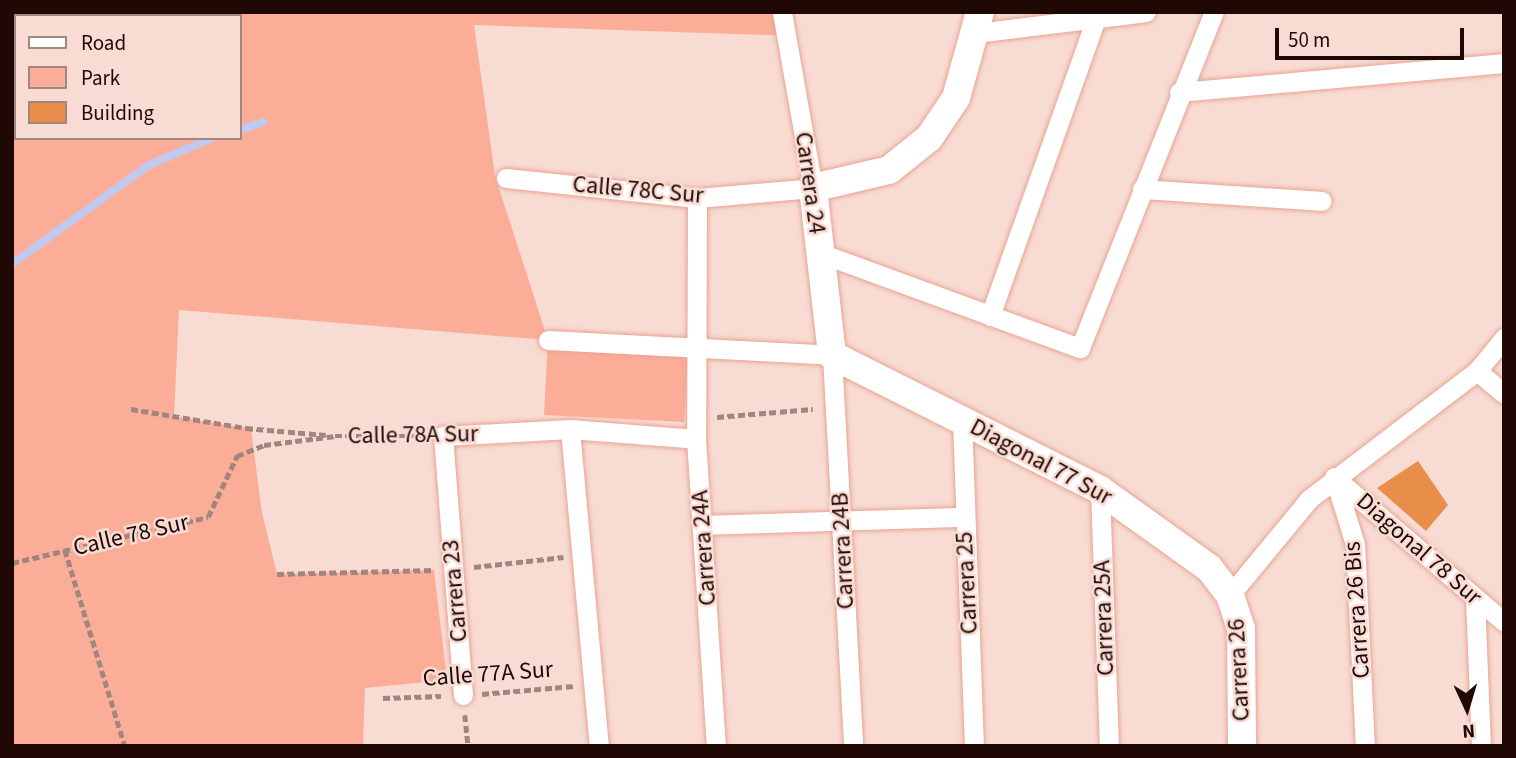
<!DOCTYPE html>
<html>
<head>
<meta charset="utf-8">
<style>
	body { margin:0 }
	#map { position:relative; width:1516px; height:758px; overflow:hidden; background:#f8dbd3; font-family:"Source Sans 3",sans-serif }
	div>[style] { position:absolute }
	[style*='--x'] { left:calc(var(--x)*1px); top:calc(var(--y)*1px); width:calc(var(--w)*1px); rotate:calc(var(--a)*1deg) }
	.green>* { inset:0; background:#fcad98 }
	.stream>* { height:8px; margin:-4px; padding:0 4px; transform-origin:4px; border-radius:4px; background:#c1c9f0 }
	.building>* { inset:0; background:#e98e4a }
	.path>* { height:4.5px; margin-top:-2.25px; transform-origin:0; background:repeating-linear-gradient(90deg,#a0867f 0 7px,transparent 0 10.5px) }
	.roads { filter:drop-shadow(0 0 2px #e8a492) drop-shadow(0 0 2px #e8a492) }
	.street>* { height:19px; margin:-9.5px; padding:0 9.5px; transform-origin:9.5px; border-radius:9.5px; background:#fff }
	.secondary>* { height:28px; margin:-14px; padding:0 14px; transform-origin:14px; border-radius:14px; background:#fff }
	span { translate:-50% -50%; white-space:nowrap; text-align:center; line-height:1.15; -webkit-text-stroke:5px #f8dbd3; paint-order:stroke }
	.street-label { font-size:24px; color:#200904 }
	.frame { position:absolute; inset:0; border:14px solid #200904; pointer-events:none }
	.legend { position:absolute; left:14px; top:14px; width:228px; height:126px; box-sizing:border-box; background:#f8dbd3; border:2px solid #a28780; margin:0; padding:9px 12px; list-style:none; font-size:21px; color:#200904 }
	.legend li { display:flex; align-items:center; gap:14px; height:35px }
	.legend b { width:35px; border:2px solid #a28780 }
	.north { position:absolute; left:1432px; top:674px; width:70px; height:70px; -webkit-text-stroke:5px #f8dbd3; paint-order:stroke; rotate:176deg; font-size:19px; font-weight:700; line-height:28px; text-align:center; color:#200904 }
	.north::after { content:''; display:block; margin:auto; width:24px; height:32px; background:#200904; clip-path:polygon(50% 0,100% 100%,50% 72%,0 100%) }
	.scale { position:absolute; left:1275px; top:28px; width:189px; height:32px; box-sizing:border-box; border:4px solid #200904; border-top:0; padding-left:9px; font-size:21px; line-height:24px; white-space:nowrap; color:#200904; -webkit-text-stroke:5px #f8dbd3; paint-order:stroke }
</style>
</head>
<body>
<div id="map">
	<div class="green">
		<div style="clip-path:polygon(evenodd,12px 12px,792px 12px,796px 36px,474px 25px,495px 176px,548px 340px,688px 350px,684px 422px,544px 415px,548px 340px,179px 310px,174px 416px,251px 429px,262px 513px,277px 574px,434px 570px,447px 680px,365px 688px,363px 746px,12px 746px,12px 12px,16px 16px,240px 16px,240px 138px,16px 138px,16px 16px)"></div>
	</div>
	<div class="stream">
		<div style="--x:240;--y:130;--w:24;--a:-19"></div>
		<div style="--x:12;--y:264;--w:169;--a:-35.9"></div>
		<div style="--x:149;--y:165;--w:69;--a:-23.2"></div>
	</div>
	<div class="building">
		<div style="clip-path:polygon(1418px 461px,1448px 505px,1426px 531px,1377px 488px)"></div>
	</div>
	<div class="path">
		<div style="--x:131;--y:409;--w:117;--a:9.4"></div>
		<div style="--x:246;--y:428;--w:80;--a:5"></div>
		<div style="--x:717;--y:417;--w:96;--a:-4.8"></div>
		<div style="--x:335;--y:436;--w:89;--a:0"></div>
		<div style="--x:65;--y:550;--w:205;--a:73"></div>
		<div style="--x:12;--y:563;--w:201;--a:-13.2"></div>
		<div style="--x:208;--y:517;--w:68;--a:-64.6"></div>
		<div style="--x:237;--y:456;--w:29;--a:-22"></div>
		<div style="--x:264;--y:445;--w:72;--a:-7.2"></div>
		<div style="--x:474;--y:567;--w:90;--a:-6.4"></div>
		<div style="--x:277;--y:574;--w:157;--a:-1.5"></div>
		<div style="--x:482;--y:694;--w:92;--a:-5"></div>
		<div style="--x:383;--y:698;--w:58;--a:-2"></div>
		<div style="--x:465;--y:715;--w:31;--a:84"></div>
	</div>
	<div class="roads">
		<div class="street">
			<div style="--x:976;--y:33;--w:171;--a:-7"></div>
			<div style="--x:1179;--y:92;--w:326;--a:-5.1"></div>
			<div style="--x:506;--y:178;--w:192;--a:6"></div>
			<div style="--x:697;--y:198;--w:116;--a:-4.9"></div>
			<div style="--x:813;--y:188;--w:179;--a:-100"></div>
			<div style="--x:1142;--y:189;--w:180;--a:3.8"></div>
			<div style="--x:697;--y:198;--w:241;--a:90.2"></div>
			<div style="--x:696;--y:439;--w:308;--a:86.3"></div>
			<div style="--x:820;--y:253;--w:277;--a:20.1"></div>
			<div style="--x:1080;--y:348;--w:362;--a:-68.3"></div>
			<div style="--x:990;--y:316;--w:323;--a:-70.4"></div>
			<div style="--x:548;--y:340;--w:284;--a:3"></div>
			<div style="--x:832;--y:355;--w:392;--a:86.9"></div>
			<div style="--x:1477;--y:371;--w:35;--a:40"></div>
			<div style="--x:962;--y:420;--w:326;--a:87.9"></div>
			<div style="--x:570;--y:429;--w:318;--a:84.8"></div>
			<div style="--x:1334;--y:477;--w:70;--a:72.6"></div>
			<div style="--x:1355;--y:544;--w:202;--a:87.2"></div>
			<div style="--x:1335;--y:478;--w:222;--a:40.4"></div>
			<div style="--x:1100;--y:490;--w:256;--a:88"></div>
			<div style="--x:703;--y:525;--w:260;--a:-1.8"></div>
			<div style="--x:1230;--y:595;--w:124;--a:-50.5"></div>
			<div style="--x:1309;--y:499;--w:211;--a:-37.3"></div>
			<div style="--x:1477;--y:371;--w:43;--a:-50.7"></div>
			<div style="--x:1475;--y:598;--w:148;--a:87.7"></div>
			<div style="--x:463;--y:695;--w:260;--a:-94.4"></div>
			<div style="--x:443;--y:436;--w:127;--a:-3.2"></div>
			<div style="--x:570;--y:429;--w:126;--a:4.5"></div>
		</div>
		<div class="secondary">
			<div style="--x:980;--y:12;--w:89;--a:105.6"></div>
			<div style="--x:956;--y:98;--w:48;--a:124"></div>
			<div style="--x:929;--y:138;--w:51;--a:141.3"></div>
			<div style="--x:889;--y:170;--w:78;--a:166.7"></div>
			<div style="--x:813;--y:188;--w:168;--a:83.5"></div>
			<div style="--x:832;--y:355;--w:300;--a:26.7"></div>
			<div style="--x:1100;--y:490;--w:134;--a:35.6"></div>
			<div style="--x:1209;--y:568;--w:34;--a:52"></div>
			<div style="--x:1230;--y:595;--w:35;--a:72"></div>
			<div style="--x:1241;--y:628;--w:118;--a:89.5"></div>
		</div>
	</div>
	<div class="street-label">
		<span style="left:810px;top:183px;rotate:82deg">Carrera 24</span>
		<span style="left:638px;top:190px;rotate:5deg">Calle 78C Sur</span>
		<span style="left:413px;top:435px;rotate:-1deg">Calle 78A Sur</span>
		<span style="left:1041px;top:462px;rotate:28deg">Diagonal 77 Sur</span>
		<span style="left:131px;top:535px;rotate:-13deg">Calle 78 Sur</span>
		<span style="left:704px;top:548px;rotate:-94deg">Carrera 24A</span>
		<span style="left:1419px;top:549px;rotate:41deg">Diagonal 78 Sur</span>
		<span style="left:843px;top:551px;rotate:-93deg">Carrera 24B</span>
		<span style="left:967px;top:583px;rotate:-93deg">Carrera 25</span>
		<span style="left:455px;top:591px;rotate:-95deg">Carrera 23</span>
		<span style="left:1357px;top:610px;rotate:-94deg">Carrera 26 Bis</span>
		<span style="left:1104px;top:618px;rotate:-92deg">Carrera 25A</span>
		<span style="left:1239px;top:670px;rotate:-93deg">Carrera 26</span>
		<span style="left:488px;top:674px;rotate:-4deg">Calle 77A Sur</span>
	</div>
	<div class="frame"></div>
	<ul class="legend">
	<li><b style="height:9px;background:#fff"></b>Road</li>
	<li><b style="height:19px;background:#fcad98"></b>Park</li>
	<li><b style="height:19px;background:#e98e4a"></b>Building</li>
	</ul>
	<div class="north">N</div>
	<div class="scale">50 m</div>
</div>
</body>
</html>
